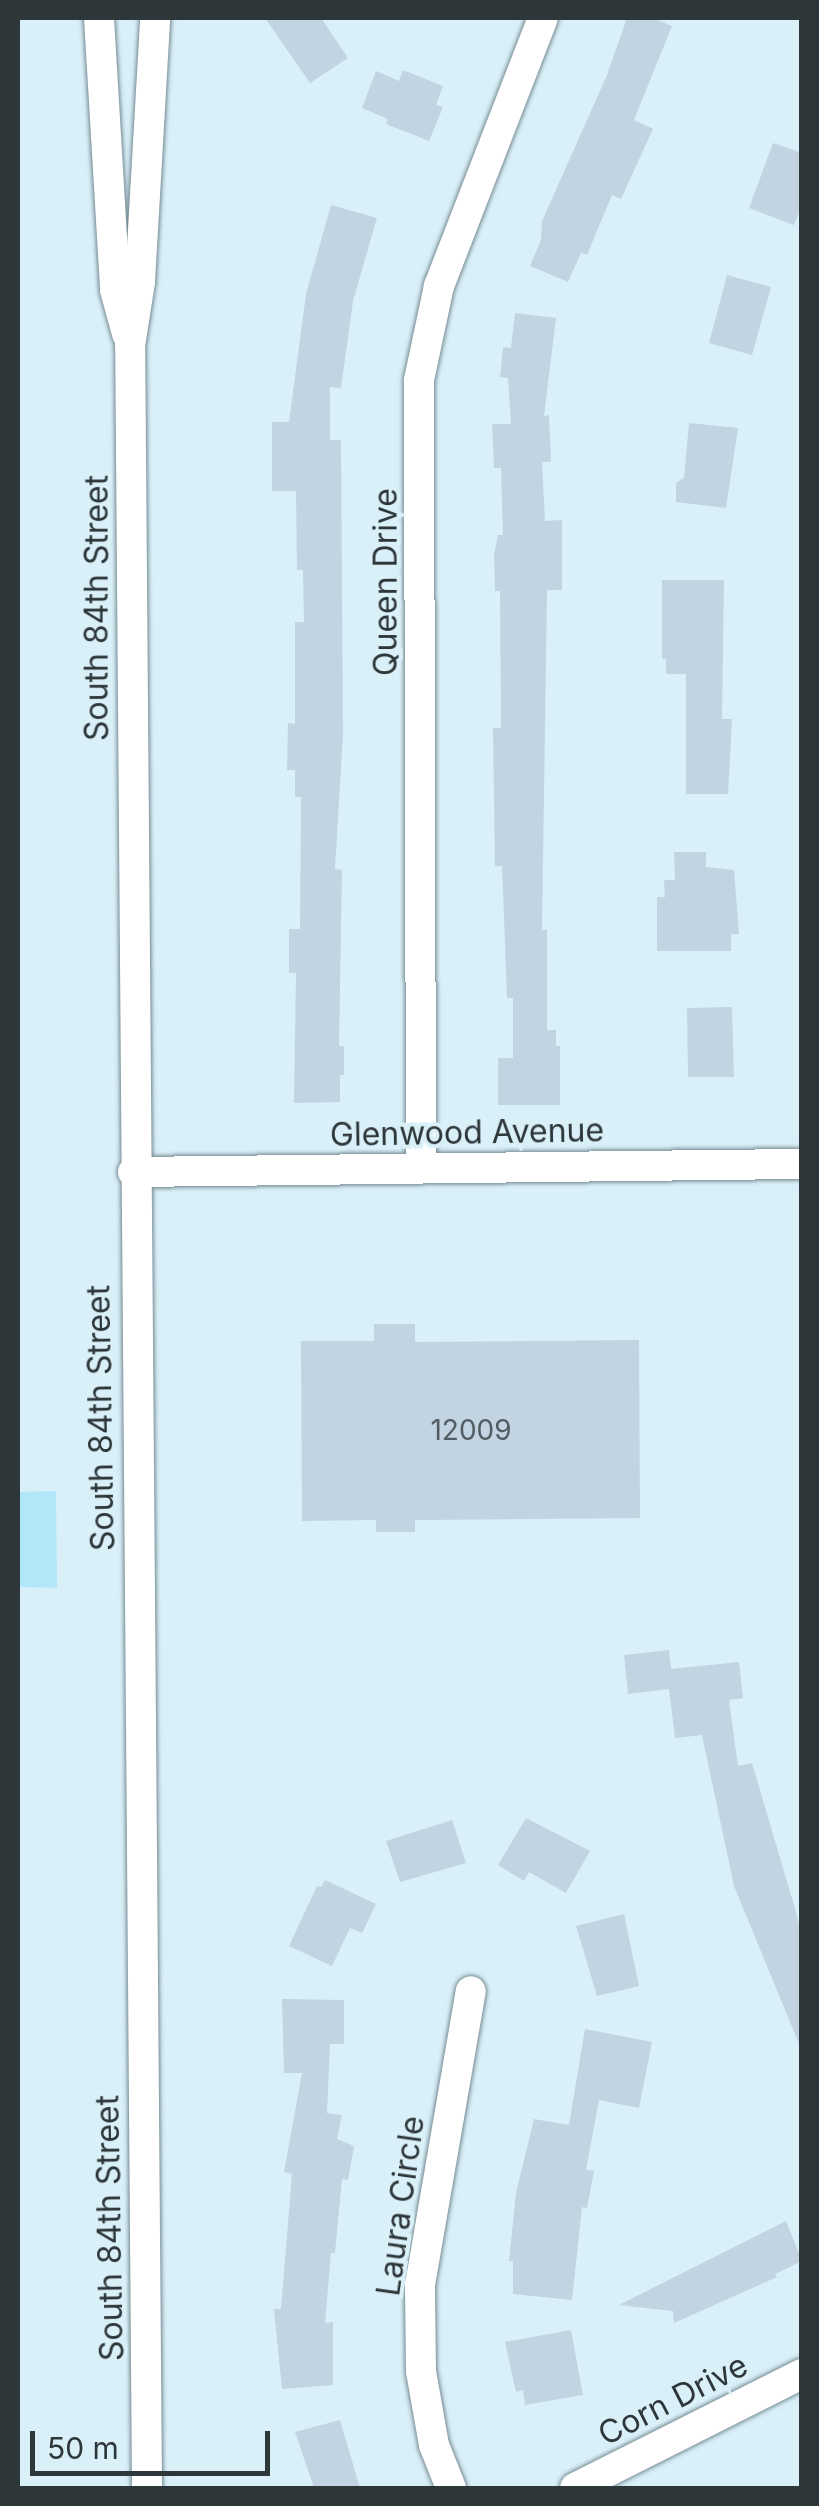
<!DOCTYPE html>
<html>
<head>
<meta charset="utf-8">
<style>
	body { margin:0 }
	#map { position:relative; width:819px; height:2506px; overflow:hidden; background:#daf0f9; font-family:Inter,sans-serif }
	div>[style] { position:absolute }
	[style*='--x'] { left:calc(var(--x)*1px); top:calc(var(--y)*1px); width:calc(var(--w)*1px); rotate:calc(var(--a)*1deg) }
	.green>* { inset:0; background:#b2e7fa }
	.building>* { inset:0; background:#c2d3e1 }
	.roads { filter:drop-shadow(0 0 2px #768b93) drop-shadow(0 0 2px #768b93) }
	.minor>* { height:30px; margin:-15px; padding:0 15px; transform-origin:15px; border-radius:15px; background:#fff }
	span { translate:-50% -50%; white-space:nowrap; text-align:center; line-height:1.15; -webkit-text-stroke:8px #daf0f9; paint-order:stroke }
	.number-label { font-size:28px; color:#525d63 }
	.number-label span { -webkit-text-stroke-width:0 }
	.street-label { font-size:32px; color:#2d3639 }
	.frame { position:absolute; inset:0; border:20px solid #2d3639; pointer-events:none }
	.scale { position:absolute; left:30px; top:2431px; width:240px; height:45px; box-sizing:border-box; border:5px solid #2d3639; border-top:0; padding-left:12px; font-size:30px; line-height:35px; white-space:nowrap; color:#2d3639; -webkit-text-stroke:8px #daf0f9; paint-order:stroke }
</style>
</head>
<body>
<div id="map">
	<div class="green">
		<div style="clip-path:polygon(56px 1491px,57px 1588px,18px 1587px,18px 1492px)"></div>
	</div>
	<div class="building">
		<div style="clip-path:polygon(265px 18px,321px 18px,348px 58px,310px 83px)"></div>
		<div style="clip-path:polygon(627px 18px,652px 18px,672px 26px,634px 120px,653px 129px,621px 199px,612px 195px,587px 255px,581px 253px,568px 282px,530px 266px,541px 240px,542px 221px,607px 75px)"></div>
		<div style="clip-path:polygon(403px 70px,443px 86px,436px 105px,443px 107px,429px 141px,386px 124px,388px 119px,362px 108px,376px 71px,399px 81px)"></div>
		<div style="clip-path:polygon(773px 143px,802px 153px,802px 206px,794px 225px,749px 208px)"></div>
		<div style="clip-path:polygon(331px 205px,377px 218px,353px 301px,341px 388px,330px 387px,330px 440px,341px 440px,343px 734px,335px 869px,342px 870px,339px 1046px,344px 1046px,344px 1075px,340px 1075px,340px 1102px,294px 1103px,296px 973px,289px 973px,289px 929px,300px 929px,301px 797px,295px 797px,295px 770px,287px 770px,288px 723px,295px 724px,295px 622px,304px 622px,303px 570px,297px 570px,296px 491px,272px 491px,272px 422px,289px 422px,306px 294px)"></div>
		<div style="clip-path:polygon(727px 275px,771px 287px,752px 355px,709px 343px)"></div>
		<div style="clip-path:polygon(515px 313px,556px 318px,544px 416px,549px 415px,551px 462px,542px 462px,545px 521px,562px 520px,562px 590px,547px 590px,542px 930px,547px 930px,547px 1030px,556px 1030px,556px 1046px,560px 1046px,560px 1105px,498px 1105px,498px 1058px,513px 1058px,513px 998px,507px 998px,502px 866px,495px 866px,493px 728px,501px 728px,500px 591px,495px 591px,494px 554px,498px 535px,503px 535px,501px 468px,494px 468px,492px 424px,511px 424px,508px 378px,500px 377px,503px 347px,511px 348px)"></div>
		<div style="clip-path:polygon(689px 423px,738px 428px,726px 508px,676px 502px,676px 483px,684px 478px)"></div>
		<div style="clip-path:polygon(662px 580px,724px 580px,722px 719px,732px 719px,728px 794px,686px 794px,686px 674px,666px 674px,666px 659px,662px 659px)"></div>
		<div style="clip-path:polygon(674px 852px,706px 852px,706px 867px,734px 870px,739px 934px,731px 934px,731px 951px,657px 951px,657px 897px,665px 897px,664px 880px,675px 880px)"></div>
		<div style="clip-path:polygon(732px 1007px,734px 1077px,688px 1077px,687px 1008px)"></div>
		<div style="clip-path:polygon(374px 1324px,415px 1324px,415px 1342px,639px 1340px,640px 1518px,415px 1520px,415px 1532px,376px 1532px,376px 1520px,302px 1521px,301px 1341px,374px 1341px)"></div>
		<div style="clip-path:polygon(669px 1650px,671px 1669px,739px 1662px,743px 1698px,729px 1700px,738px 1766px,752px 1763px,796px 1912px,802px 1939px,802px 2051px,734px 1886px,702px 1735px,675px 1738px,669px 1689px,628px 1694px,624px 1655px)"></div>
		<div style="clip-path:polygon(526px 1818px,590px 1851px,566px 1893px,529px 1872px,524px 1881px,498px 1865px)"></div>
		<div style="clip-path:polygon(452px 1820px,466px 1863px,400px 1882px,386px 1841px)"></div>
		<div style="clip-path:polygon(325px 1880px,376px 1904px,362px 1933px,350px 1928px,332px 1966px,289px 1946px,317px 1886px,321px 1887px)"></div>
		<div style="clip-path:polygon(624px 1914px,639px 1986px,597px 1996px,576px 1926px)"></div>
		<div style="clip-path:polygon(282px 1999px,344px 2000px,344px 2044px,330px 2044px,327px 2113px,342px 2115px,337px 2139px,354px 2146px,348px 2180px,342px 2179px,335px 2253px,331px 2253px,325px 2323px,333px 2322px,333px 2385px,282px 2389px,274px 2309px,281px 2309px,292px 2174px,284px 2172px,302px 2073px,284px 2073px)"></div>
		<div style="clip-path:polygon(585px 2029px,652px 2042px,639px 2108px,599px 2100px,586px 2170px,594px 2171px,587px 2208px,582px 2207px,572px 2300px,513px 2294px,513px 2261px,509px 2261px,516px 2193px,534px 2119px,569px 2125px)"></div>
		<div style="clip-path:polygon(786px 2221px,802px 2261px,775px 2274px,777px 2277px,674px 2323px,673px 2311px,619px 2305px)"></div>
		<div style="clip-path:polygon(571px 2330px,583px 2395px,525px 2405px,523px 2390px,516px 2392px,505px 2342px)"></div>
		<div style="clip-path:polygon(340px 2420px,360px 2488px,314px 2488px,295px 2432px)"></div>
	</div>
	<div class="roads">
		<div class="minor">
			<div style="--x:99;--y:18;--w:272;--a:86.6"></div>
			<div style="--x:115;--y:290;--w:46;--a:74.7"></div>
			<div style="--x:421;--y:1168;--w:788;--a:-90.15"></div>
			<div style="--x:419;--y:380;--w:96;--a:-78"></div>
			<div style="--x:439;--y:286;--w:287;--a:-68.8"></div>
			<div style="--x:133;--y:1172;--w:669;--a:-0.69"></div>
			<div style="--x:147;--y:2488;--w:2142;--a:-90.45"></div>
			<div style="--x:130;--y:346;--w:65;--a:-81.1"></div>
			<div style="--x:140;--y:282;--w:264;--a:-86.7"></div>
			<div style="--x:451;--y:2488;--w:46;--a:-111.6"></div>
			<div style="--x:434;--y:2445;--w:75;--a:-100"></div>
			<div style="--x:421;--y:2371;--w:86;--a:-90.7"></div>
			<div style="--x:420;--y:2285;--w:298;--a:-80.2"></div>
			<div style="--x:575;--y:2488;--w:254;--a:-26.7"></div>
		</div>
	</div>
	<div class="number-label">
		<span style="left:471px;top:1430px">12009</span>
	</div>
	<div class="street-label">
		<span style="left:386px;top:582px;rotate:-90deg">Queen Drive</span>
		<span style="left:97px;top:608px;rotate:-90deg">South 84th Street</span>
		<span style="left:467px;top:1133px;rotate:-1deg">Glenwood Avenue</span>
		<span style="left:101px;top:1418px;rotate:-91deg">South 84th Street</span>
		<span style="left:401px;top:2206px;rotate:-82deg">Laura Circle</span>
		<span style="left:110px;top:2228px;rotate:-91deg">South 84th Street</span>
		<span style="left:673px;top:2400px;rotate:-27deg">Corn Drive</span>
	</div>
	<div class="frame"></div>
	<div class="scale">50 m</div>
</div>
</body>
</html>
